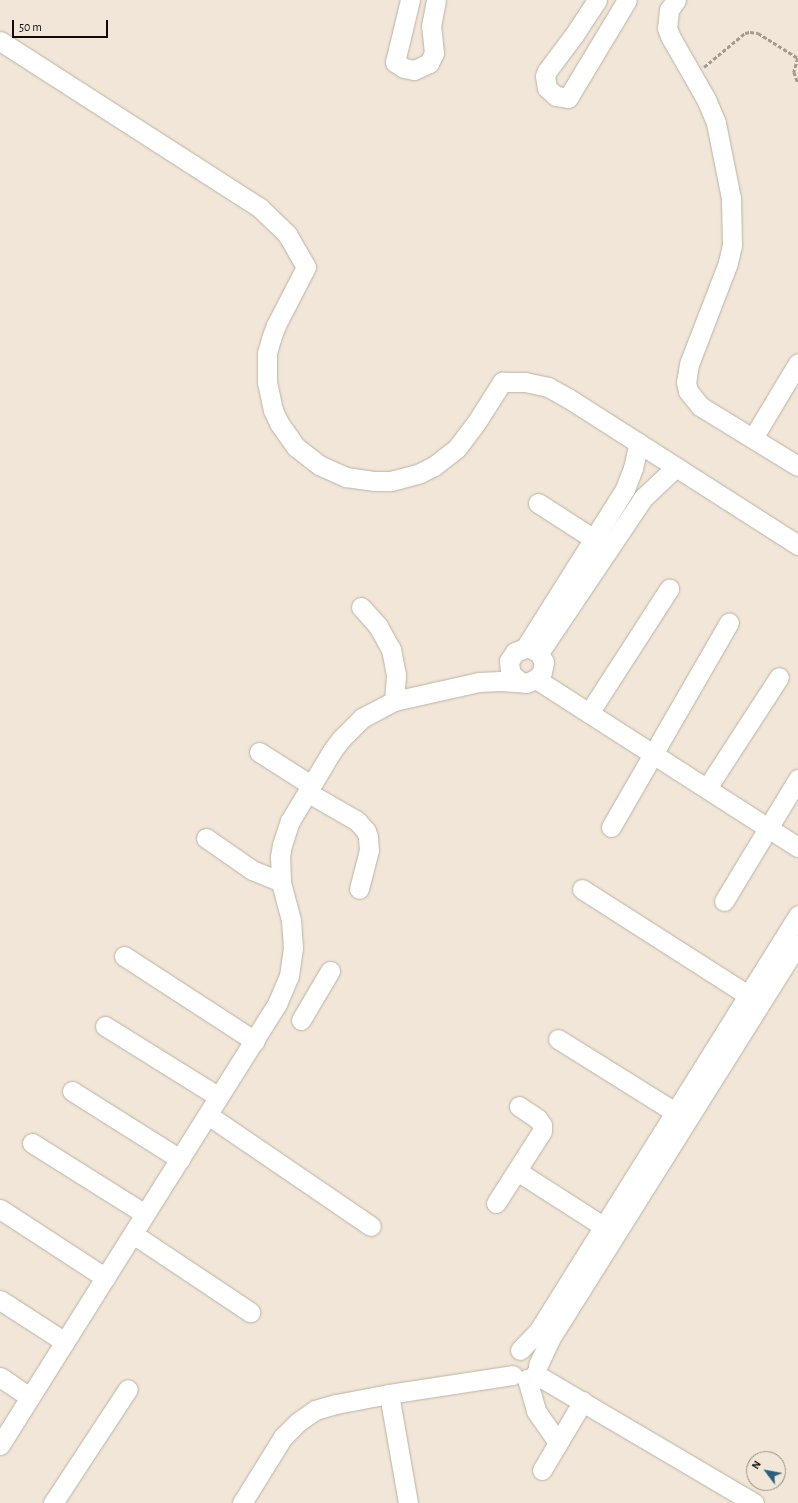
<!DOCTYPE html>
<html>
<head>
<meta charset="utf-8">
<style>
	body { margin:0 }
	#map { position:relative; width:798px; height:1503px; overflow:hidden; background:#f1e6d7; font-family:"Alegreya Sans",sans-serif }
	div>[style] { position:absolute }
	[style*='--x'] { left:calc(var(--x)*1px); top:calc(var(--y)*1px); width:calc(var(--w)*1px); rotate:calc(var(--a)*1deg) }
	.path>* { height:2.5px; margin-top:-1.25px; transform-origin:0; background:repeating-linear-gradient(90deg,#a39b8f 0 4px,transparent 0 6px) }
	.roads { filter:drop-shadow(0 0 1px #bcb2a4) drop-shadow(0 0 1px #bcb2a4) }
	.minor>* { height:19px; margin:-9.5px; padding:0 9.5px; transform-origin:9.5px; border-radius:9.5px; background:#fff }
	span { translate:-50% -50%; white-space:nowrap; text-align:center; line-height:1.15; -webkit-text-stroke:3px #f1e6d7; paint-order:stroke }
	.north { position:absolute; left:746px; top:1451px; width:40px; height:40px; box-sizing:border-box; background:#f1e6d7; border:1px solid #978f84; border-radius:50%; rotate:302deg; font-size:11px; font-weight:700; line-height:16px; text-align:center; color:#0f0c07 }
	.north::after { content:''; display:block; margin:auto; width:14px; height:18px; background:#2d5e7c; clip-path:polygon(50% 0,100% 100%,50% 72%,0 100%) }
	.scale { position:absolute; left:12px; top:20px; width:96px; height:18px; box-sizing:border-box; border:2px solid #0f0c07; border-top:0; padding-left:5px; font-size:12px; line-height:14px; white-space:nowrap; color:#0f0c07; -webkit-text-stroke:3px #f1e6d7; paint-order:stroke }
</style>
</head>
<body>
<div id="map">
	<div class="path">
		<div style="--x:798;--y:58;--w:15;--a:106"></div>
		<div style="--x:794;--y:72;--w:12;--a:70"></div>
		<div style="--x:704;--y:67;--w:53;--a:-39.7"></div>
		<div style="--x:745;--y:33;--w:5;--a:-11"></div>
		<div style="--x:750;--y:32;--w:8;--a:7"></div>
		<div style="--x:758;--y:33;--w:47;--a:32"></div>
	</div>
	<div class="roads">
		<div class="minor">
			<div style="--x:410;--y:0;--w:64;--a:103.6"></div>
			<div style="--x:395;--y:62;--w:11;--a:34"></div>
			<div style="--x:404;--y:68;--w:10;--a:11"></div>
			<div style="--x:414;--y:70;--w:17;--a:-25"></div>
			<div style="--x:429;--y:63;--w:11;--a:-63"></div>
			<div style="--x:434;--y:53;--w:27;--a:-96"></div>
			<div style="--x:431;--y:26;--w:26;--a:-79"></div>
			<div style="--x:597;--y:0;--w:42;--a:123.3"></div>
			<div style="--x:574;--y:35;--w:45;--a:126.9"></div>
			<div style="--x:547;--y:71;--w:5;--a:112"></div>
			<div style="--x:545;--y:76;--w:12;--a:81"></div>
			<div style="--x:547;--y:88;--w:12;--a:42"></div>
			<div style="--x:556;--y:96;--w:12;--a:9"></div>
			<div style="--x:568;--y:98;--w:114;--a:-59"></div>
			<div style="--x:676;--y:0;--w:12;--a:125"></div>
			<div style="--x:669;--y:10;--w:18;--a:96"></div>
			<div style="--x:667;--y:28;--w:9;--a:69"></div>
			<div style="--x:670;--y:36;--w:73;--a:60.3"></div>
			<div style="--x:706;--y:99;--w:26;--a:67"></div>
			<div style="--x:716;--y:123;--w:76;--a:78.7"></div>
			<div style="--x:731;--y:198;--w:47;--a:88.8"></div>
			<div style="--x:732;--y:245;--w:18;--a:103"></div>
			<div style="--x:728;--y:263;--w:108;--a:111.1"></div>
			<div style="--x:689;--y:364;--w:18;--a:99"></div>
			<div style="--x:686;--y:382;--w:9;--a:77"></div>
			<div style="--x:688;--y:391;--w:19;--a:51"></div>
			<div style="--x:700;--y:406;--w:115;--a:31.5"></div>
			<div style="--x:0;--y:41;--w:308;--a:32.7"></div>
			<div style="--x:259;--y:207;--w:39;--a:44"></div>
			<div style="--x:287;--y:234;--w:38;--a:60"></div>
			<div style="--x:306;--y:267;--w:65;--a:117.3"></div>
			<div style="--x:276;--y:325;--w:15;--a:110"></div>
			<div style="--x:271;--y:339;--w:15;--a:106"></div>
			<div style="--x:267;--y:353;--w:29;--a:90"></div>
			<div style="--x:267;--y:382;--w:29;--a:78"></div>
			<div style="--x:273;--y:410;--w:14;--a:65"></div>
			<div style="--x:279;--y:423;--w:29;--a:55"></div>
			<div style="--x:296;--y:447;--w:29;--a:38"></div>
			<div style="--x:319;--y:465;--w:30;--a:24"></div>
			<div style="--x:346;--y:477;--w:29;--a:8"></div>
			<div style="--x:375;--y:481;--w:16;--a:0"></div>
			<div style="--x:391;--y:481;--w:30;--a:-15"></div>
			<div style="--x:420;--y:473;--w:16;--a:-27"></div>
			<div style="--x:434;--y:466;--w:29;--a:-38"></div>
			<div style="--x:457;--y:448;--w:31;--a:-53"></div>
			<div style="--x:476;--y:423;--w:49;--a:-57.6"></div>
			<div style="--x:502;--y:382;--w:23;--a:0"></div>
			<div style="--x:525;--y:382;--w:24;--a:12"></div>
			<div style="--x:548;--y:387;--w:23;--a:29"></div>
			<div style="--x:568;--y:398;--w:273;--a:32.6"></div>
			<div style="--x:753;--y:438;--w:87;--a:-59"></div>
			<div style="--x:538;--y:503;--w:67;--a:32.7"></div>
			<div style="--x:361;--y:607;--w:25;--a:48"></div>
			<div style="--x:378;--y:626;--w:26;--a:61"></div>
			<div style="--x:391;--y:649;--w:26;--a:79"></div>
			<div style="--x:396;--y:675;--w:26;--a:94"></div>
			<div style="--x:525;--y:648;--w:188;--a:-57.8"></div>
			<div style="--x:625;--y:489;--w:22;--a:-69"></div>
			<div style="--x:633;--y:468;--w:26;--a:-77"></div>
			<div style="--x:539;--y:653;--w:187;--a:-56.1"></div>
			<div style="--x:643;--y:498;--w:45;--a:-43.2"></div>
			<div style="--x:536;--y:679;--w:311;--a:32.7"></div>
			<div style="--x:589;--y:713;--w:148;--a:-57.2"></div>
			<div style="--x:259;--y:752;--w:62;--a:32.4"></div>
			<div style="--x:707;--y:788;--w:132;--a:-57"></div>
			<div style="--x:307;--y:792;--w:58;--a:30.1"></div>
			<div style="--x:357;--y:821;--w:13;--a:48"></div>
			<div style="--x:366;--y:831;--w:6;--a:72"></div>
			<div style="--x:368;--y:837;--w:13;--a:86"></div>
			<div style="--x:369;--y:850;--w:40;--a:104.4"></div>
			<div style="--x:611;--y:827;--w:236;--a:-60"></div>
			<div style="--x:206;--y:838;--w:56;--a:34.8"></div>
			<div style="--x:252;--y:870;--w:31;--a:22"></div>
			<div style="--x:582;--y:889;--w:197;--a:32.6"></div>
			<div style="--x:724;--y:901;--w:143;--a:-58.8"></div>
			<div style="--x:124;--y:956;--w:156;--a:33"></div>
			<div style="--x:301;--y:1020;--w:57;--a:-59.4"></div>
			<div style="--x:105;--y:1026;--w:134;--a:31.9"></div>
			<div style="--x:558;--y:1039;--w:138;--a:32"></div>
			<div style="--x:72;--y:1091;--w:128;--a:32.2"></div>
			<div style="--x:208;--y:1115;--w:197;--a:34.3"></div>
			<div style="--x:32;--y:1143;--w:133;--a:32.1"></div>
			<div style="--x:517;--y:1171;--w:102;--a:32.6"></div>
			<div style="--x:496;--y:1203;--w:85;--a:-57.4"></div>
			<div style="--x:542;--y:1131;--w:6;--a:-90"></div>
			<div style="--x:542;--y:1125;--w:7;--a:-124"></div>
			<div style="--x:538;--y:1119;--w:23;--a:-146"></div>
			<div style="--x:0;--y:1209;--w:126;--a:33.1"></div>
			<div style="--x:133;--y:1234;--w:141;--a:33.7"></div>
			<div style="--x:0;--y:1300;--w:77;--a:32.9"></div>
			<div style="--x:520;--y:1350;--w:28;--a:-46"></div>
			<div style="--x:539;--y:1330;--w:489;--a:-58"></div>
			<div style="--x:538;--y:1365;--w:29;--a:-65"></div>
			<div style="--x:550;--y:1339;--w:466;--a:-57.9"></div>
			<div style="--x:535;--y:1374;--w:254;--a:30.5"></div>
			<div style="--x:0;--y:1377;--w:36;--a:34"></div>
			<div style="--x:527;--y:1379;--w:33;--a:74"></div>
			<div style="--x:536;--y:1411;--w:38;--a:55"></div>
			<div style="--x:389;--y:1394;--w:111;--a:80.1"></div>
			<div style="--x:0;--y:1445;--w:521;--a:-57.87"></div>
			<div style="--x:277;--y:1004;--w:30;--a:-67"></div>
			<div style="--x:289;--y:976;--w:28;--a:-82"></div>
			<div style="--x:293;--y:948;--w:28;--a:-94"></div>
			<div style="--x:291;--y:920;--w:39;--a:-105"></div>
			<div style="--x:281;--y:882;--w:25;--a:-92"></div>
			<div style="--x:280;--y:857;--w:12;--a:-81"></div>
			<div style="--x:282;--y:845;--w:25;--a:-72"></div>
			<div style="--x:290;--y:821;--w:82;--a:-59"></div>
			<div style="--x:332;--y:751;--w:15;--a:-53"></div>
			<div style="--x:341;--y:739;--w:30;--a:-45"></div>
			<div style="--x:362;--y:718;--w:36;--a:-28"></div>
			<div style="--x:394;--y:701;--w:87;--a:-12.6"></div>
			<div style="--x:479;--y:682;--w:21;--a:-3"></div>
			<div style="--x:500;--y:681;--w:26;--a:4"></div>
			<div style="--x:526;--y:683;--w:11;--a:-22"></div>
			<div style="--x:536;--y:679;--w:9;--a:-49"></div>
			<div style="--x:542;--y:672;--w:10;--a:-79"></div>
			<div style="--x:544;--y:662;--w:10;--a:-119"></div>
			<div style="--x:539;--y:653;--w:10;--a:-151"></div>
			<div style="--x:530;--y:648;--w:5;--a:180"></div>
			<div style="--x:525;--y:648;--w:11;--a:158"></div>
			<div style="--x:515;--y:652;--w:11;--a:124"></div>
			<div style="--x:509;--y:661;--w:10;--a:84"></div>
			<div style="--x:510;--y:671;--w:6;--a:59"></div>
			<div style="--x:513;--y:676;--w:10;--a:37"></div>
			<div style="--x:542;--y:1470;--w:80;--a:-59.3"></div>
			<div style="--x:53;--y:1503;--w:136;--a:-56.7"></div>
			<div style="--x:242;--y:1503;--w:78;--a:-58.2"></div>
			<div style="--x:283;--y:1437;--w:21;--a:-45"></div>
			<div style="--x:298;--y:1422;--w:21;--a:-35"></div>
			<div style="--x:315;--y:1410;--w:22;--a:-16"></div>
			<div style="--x:336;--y:1404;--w:54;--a:-10.7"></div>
			<div style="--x:389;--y:1394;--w:125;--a:-8.7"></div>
		</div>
	</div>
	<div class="north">N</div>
	<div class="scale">50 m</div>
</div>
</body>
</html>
